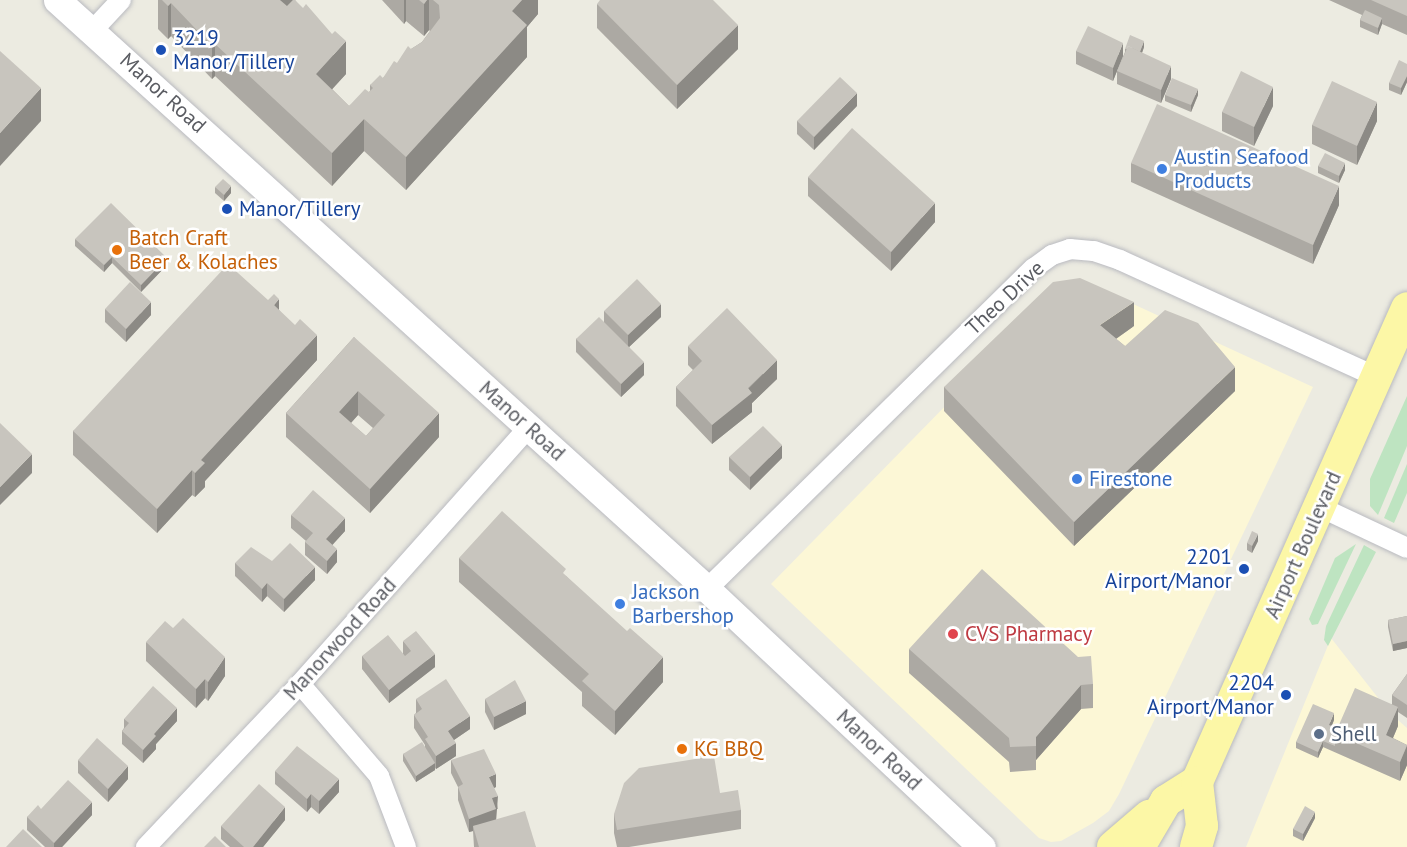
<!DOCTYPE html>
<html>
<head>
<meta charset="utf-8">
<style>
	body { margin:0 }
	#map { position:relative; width:1407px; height:847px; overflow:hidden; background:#ecebe1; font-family:"PT Sans",sans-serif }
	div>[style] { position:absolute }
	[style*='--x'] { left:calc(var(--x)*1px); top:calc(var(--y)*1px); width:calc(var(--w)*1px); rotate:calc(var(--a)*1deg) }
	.commercial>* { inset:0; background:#fcf7d6 }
	.green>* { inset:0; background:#bee4c1 }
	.roads { filter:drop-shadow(0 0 2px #b9bac0) drop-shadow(0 0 2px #b9bac0) }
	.street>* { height:20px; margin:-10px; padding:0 10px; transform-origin:10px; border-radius:10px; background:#fff }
	.secondary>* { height:27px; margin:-13.5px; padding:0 13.5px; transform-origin:13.5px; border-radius:13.5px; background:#fff }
	.primary>* { height:32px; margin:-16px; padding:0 16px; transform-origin:16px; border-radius:16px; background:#fcf7a6 }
	.wall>* { inset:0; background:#aca9a3 }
	.shaded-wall>* { inset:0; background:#8c8a85 }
	.building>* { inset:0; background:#c8c5be }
	.dots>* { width:16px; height:16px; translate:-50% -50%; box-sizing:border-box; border:3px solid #fff; border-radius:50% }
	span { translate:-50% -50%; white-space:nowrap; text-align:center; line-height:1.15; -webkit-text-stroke:5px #fff; paint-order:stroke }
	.transit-label { font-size:21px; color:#164399 }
	.left { translate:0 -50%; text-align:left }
	.right { translate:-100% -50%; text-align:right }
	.street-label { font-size:21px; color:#5a5c62 }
	.shop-label { font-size:21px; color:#366cbe }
	.food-label { font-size:21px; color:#c56008 }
	.health-label { font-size:21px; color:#be3a42 }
	.service-label { font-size:21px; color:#4e5e75 }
</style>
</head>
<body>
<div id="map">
	<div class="commercial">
		<div style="clip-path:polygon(1094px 286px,1313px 387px,1119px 794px,1109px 811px,1093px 823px,1061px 841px,1051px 842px,1039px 838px,771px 584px,1049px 300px)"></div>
		<div style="clip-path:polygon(1331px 638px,1390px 713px,1407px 728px,1407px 847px,1246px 847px)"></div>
	</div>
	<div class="green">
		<div style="clip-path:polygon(1407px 396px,1407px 446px,1378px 515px,1370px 506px,1370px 479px)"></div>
		<div style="clip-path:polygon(1407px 464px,1407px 493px,1394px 523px,1384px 518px)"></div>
		<div style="clip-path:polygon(1356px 544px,1318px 624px,1312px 625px,1309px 619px,1335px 558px)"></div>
		<div style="clip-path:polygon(1364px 545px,1376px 552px,1328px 646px,1324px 640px,1326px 626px)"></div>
	</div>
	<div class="roads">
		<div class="street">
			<div style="--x:93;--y:30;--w:41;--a:-47"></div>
			<div style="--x:1320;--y:507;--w:96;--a:25.2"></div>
			<div style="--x:707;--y:589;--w:458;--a:-44.5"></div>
			<div style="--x:1034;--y:268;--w:22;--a:-36"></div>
			<div style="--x:1052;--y:255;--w:19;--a:-18"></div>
			<div style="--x:1070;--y:249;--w:24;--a:5"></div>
			<div style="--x:1094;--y:251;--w:28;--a:19"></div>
			<div style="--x:1120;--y:260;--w:282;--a:24.5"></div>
			<div style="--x:300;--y:684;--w:121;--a:49.3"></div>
			<div style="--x:379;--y:776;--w:76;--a:69.2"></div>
			<div style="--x:146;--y:847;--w:224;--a:-46.6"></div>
			<div style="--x:300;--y:684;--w:344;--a:-48.3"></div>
		</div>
		<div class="secondary">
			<div style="--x:57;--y:0;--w:877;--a:42.18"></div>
			<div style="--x:707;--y:589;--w:377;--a:43.2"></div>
		</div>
		<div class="primary">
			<div style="--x:1113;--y:847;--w:48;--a:-40.7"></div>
			<div style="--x:1139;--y:847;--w:53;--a:-59.6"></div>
			<div style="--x:1166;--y:801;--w:36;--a:-32"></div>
			<div style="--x:1197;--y:782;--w:518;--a:-66.1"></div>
			<div style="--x:1196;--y:847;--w:22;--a:-74"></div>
			<div style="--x:1202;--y:826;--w:44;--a:-96.5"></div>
		</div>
	</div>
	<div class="wall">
		<div style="clip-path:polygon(158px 0,295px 0,346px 74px,332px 89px,349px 106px,369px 92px,370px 91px,370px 85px,383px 78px,411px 49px,422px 42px,430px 31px,429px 30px,424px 36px,406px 21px,404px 24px,382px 0,538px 0,538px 14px,527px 27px,527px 57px,406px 190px,364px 151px,332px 186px,215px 76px,212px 79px,171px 36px,168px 39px,158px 29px)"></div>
		<div style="clip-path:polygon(1329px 0,1407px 0,1407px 35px,1382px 24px,1378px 35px,1360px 27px,1360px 20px,1362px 15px)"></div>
		<div style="clip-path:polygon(597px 4px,738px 49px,677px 109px,597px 28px)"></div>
		<div style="clip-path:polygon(1144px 47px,1142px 53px,1171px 79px,1161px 103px,1117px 84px,1117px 71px,1125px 52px,1125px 49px)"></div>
		<div style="clip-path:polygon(1076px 51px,1123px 56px,1113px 81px,1076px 64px)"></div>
		<div style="clip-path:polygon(1407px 64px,1407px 82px,1401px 95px,1389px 90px,1389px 83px)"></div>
		<div style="clip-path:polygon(1165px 95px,1198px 95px,1191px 112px,1165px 101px)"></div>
		<div style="clip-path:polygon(857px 106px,814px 150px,797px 134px,797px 121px)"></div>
		<div style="clip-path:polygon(1273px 106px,1254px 146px,1222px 131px,1222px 112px)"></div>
		<div style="clip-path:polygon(1377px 121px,1357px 165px,1312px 144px,1312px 125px)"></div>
		<div style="clip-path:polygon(1131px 163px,1339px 205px,1313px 264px,1131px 182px)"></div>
		<div style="clip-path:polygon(1318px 166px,1345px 170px,1339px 183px,1318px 173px)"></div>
		<div style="clip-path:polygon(808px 177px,935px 222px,891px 271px,808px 196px)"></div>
		<div style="clip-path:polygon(215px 187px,231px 193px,224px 201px,215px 193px)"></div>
		<div style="clip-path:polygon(75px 239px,167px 265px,141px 292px,112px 263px,104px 272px,75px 246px)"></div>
		<div style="clip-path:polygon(268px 300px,279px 310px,317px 360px,205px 481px,205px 487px,195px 497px,192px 495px,157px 533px,73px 455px,73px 431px)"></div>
		<div style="clip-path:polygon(105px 309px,151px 315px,126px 342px,105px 322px)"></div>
		<div style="clip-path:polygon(604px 311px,661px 317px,629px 347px,644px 375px,621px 397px,576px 352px,576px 339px,604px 322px)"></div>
		<div style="clip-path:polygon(1134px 326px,1116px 339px,1125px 346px,1235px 391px,1074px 546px,944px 411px,944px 387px)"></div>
		<div style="clip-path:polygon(evenodd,354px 337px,439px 437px,370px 513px,286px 437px,286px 413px,354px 337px,358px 415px,373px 428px,366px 436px,351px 423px,358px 415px)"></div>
		<div style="clip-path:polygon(688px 346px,777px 379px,752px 403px,752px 412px,712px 444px,676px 406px,676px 387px,693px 370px,688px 365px)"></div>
		<div style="clip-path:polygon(729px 457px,782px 458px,750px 490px,729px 470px)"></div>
		<div style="clip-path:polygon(291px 515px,345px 531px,332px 545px,337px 562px,327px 574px,305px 555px,305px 542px,306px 541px,291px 528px)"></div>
		<div style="clip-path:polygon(1258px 541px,1252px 553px,1247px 550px,1247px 543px)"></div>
		<div style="clip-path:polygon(459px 558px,566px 576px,663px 682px,615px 735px,582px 706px,582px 692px,459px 582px)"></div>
		<div style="clip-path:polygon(272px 561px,315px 580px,284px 612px,267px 596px,262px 602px,235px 576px,235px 563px)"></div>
		<div style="clip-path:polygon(1407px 616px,1407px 648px,1393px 651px,1388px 627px,1388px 620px)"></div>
		<div style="clip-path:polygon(403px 641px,435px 667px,389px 703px,362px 669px,362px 656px,403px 654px)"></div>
		<div style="clip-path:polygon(146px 642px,225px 676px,208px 701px,205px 698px,196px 708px,146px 661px)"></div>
		<div style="clip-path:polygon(909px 649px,1093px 684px,1093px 708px,1081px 709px,1036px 760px,1036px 770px,1010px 772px,1009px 762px,909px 673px)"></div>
		<div style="clip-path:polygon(1407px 674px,1407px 718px,1398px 712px,1398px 726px,1393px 738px,1407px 745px,1407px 765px,1400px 781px,1323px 747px,1318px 758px,1296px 748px,1296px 742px,1334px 720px,1332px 726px,1338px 728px,1392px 704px,1392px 695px)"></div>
		<div style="clip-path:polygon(416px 699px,470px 729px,454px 740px,456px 756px,436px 769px,435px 768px,435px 770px,416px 782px,403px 761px,403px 754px,425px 747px,425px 745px,414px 728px,414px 715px,416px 713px)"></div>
		<div style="clip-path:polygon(485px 699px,526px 714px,494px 730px,485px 712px)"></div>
		<div style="clip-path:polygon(124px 719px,177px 721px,156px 744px,156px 749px,143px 763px,122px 744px,122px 731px,124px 728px)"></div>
		<div style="clip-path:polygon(78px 760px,128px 779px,108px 802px,78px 773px)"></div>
		<div style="clip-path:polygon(451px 760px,496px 787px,494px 788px,498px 809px,496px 809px,496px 820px,536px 847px,474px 847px,473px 831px,469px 832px,458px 800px,458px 787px,451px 773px)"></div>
		<div style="clip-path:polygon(275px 771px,339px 792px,319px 814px,311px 807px,307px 812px,275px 784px)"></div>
		<div style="clip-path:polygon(720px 793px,741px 810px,741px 829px,629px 847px,617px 847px,614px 833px,614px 814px)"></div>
		<div style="clip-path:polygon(41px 809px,92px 815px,62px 847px,45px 847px,27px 830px,27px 817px)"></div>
		<div style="clip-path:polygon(1315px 818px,1303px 841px,1293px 836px,1293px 829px)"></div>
		<div style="clip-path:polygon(285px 820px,263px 847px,230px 847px,221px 839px,221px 826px)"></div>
	</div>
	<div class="shaded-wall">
		<div style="clip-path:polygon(276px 0,293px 0,276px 18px)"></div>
		<div style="clip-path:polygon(404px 0,406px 0,406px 21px,404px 24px)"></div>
		<div style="clip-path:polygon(427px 0,429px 0,429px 30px,424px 36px,424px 4px)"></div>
		<div style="clip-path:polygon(522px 0,538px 0,538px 14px,527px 27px,527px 57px,406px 190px,406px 157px,512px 11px)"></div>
		<div style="clip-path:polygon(171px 3px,171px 36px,168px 39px,168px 6px)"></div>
		<div style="clip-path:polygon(1382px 18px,1382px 24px,1378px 35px,1378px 28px)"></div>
		<div style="clip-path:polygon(738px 25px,738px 49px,677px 109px,677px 85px)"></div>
		<div style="clip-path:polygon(346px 41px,346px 74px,316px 107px,316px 74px)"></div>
		<div style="clip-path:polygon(1144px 41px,1144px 47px,1139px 61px,1139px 54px)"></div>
		<div style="clip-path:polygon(1123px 43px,1123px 56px,1113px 81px,1113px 68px)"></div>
		<div style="clip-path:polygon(215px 44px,215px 76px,212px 79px,212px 46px)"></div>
		<div style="clip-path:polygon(1171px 66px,1171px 79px,1161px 103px,1161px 90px)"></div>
		<div style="clip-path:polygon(1407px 76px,1407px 82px,1401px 95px,1401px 88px)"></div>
		<div style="clip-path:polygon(1273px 87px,1273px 106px,1254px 146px,1254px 127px)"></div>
		<div style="clip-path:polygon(41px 88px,41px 121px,0 166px,0 133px)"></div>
		<div style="clip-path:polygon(1198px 89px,1198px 95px,1191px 112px,1191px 105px)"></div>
		<div style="clip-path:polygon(857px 93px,857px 106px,814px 150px,814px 137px)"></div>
		<div style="clip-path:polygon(1377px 102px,1377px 121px,1357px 165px,1357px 146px)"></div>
		<div style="clip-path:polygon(364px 119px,364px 151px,332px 186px,332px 153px)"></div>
		<div style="clip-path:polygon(1345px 163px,1345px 170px,1339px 183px,1339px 176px)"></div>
		<div style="clip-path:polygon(231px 186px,231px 193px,224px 201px,224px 195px)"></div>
		<div style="clip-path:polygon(1339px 186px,1339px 205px,1313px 264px,1313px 245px)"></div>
		<div style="clip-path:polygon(935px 203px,935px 222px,891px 271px,891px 252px)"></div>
		<div style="clip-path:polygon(112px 257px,112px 263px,104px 272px,104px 265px)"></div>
		<div style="clip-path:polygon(167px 258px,167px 265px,141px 292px,141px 285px)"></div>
		<div style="clip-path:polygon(279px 299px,279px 323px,274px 305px)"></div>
		<div style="clip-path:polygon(151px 302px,151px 315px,126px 342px,126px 329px)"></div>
		<div style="clip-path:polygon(1134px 302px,1134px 326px,1100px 350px,1100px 325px)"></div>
		<div style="clip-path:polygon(661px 304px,661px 317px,628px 348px,628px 335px)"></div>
		<div style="clip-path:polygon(317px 335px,317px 360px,205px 481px,205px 487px,195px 497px,195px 473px,201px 460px)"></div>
		<div style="clip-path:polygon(777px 360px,777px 379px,752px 403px,752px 412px,712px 444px,712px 425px)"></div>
		<div style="clip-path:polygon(644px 362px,644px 375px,621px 397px,621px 384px)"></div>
		<div style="clip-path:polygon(1235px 367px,1235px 391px,1074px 546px,1074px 522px)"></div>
		<div style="clip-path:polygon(358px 391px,358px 415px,339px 436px,339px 412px)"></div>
		<div style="clip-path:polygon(439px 413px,439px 437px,370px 513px,370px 489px)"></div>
		<div style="clip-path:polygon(782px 445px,782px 458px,750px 490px,750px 477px)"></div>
		<div style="clip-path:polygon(32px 454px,32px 473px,0 505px,0 487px)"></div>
		<div style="clip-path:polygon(192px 470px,192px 495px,157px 533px,157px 509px)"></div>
		<div style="clip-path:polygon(345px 518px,345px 531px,326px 552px,326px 539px)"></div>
		<div style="clip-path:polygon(1258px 534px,1258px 541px,1252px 553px,1252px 546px)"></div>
		<div style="clip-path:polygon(337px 549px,337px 562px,327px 574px,327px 561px)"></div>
		<div style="clip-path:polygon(315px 567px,315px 580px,284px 612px,284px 599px)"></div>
		<div style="clip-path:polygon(267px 583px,267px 596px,262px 602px,262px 589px)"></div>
		<div style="clip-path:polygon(1407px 641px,1407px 648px,1393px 651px,1393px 644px)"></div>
		<div style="clip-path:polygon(435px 654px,435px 667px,389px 703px,389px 690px)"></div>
		<div style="clip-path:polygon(225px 657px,225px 676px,208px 701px,208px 682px)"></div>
		<div style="clip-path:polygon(663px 657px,663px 682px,615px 735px,615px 711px)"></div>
		<div style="clip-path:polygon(205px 679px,205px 698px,196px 708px,196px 689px)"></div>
		<div style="clip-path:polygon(1081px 685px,1081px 709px,1036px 760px,1036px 737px)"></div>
		<div style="clip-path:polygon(526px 701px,526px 714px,494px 730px,494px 717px)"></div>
		<div style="clip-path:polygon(1398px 707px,1398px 726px,1386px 754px,1386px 735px)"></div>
		<div style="clip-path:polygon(177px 708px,177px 721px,156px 744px,156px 749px,143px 763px,143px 750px,154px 734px)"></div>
		<div style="clip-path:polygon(1334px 713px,1334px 720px,1329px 731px,1329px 725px)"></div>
		<div style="clip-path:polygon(470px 716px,470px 729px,448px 744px,448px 731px)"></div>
		<div style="clip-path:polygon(1323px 741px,1323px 747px,1318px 758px,1318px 752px)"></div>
		<div style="clip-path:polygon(456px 743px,456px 756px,436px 769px,436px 756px)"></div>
		<div style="clip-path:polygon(1407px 746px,1407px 765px,1400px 781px,1400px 762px)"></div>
		<div style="clip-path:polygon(435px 763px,435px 770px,416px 782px,416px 776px)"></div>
		<div style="clip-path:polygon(128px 766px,128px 779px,108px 802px,108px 789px)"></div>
		<div style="clip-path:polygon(496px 774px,496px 787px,489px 790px,489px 777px)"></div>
		<div style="clip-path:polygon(339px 779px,339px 792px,319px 814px,319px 801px)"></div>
		<div style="clip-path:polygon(311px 794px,311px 807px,307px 812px,307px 799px)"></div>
		<div style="clip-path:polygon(498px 796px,496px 822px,473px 826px,473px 831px,469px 832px,469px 819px,492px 798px)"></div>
		<div style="clip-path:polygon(92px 802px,92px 815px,62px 847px,54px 847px,54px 843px)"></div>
		<div style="clip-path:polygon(285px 807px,285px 820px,263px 847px,253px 847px)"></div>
		<div style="clip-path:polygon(1315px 812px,1315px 818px,1303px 841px,1303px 834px)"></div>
	</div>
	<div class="building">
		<div style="clip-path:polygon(162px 0,280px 0,287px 6px,293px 0,295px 0,303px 8px,306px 4px,332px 34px,335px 31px,346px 41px,316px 74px,349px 106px,365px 89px,369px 92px,373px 88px,370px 85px,380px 75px,383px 78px,394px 61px,397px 63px,408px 46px,411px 49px,422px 42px,440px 18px,439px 5px,433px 0,522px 0,512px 11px,527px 25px,406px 157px,364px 119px,332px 153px,215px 44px,212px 46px,171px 3px,168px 6px)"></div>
		<div style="clip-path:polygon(419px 0,427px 0,424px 4px)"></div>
		<div style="clip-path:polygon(600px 0,713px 0,738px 25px,677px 85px,597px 4px)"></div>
		<div style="clip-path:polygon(1371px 0,1407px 0,1407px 16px)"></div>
		<div style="clip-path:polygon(1365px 10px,1382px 18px,1378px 28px,1360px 20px)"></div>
		<div style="clip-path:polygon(1088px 26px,1123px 43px,1113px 68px,1076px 51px)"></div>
		<div style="clip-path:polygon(1130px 35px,1144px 41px,1140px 52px,1128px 46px,1127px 49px,1125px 49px)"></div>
		<div style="clip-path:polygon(1128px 46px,1171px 66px,1161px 90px,1117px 71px)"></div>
		<div style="clip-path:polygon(0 51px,41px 88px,0 133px)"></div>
		<div style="clip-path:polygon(1399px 60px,1407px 64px,1407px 76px,1401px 88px,1389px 83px)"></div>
		<div style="clip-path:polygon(1241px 71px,1273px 87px,1254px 127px,1222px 112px)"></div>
		<div style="clip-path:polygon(840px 77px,857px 93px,814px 137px,797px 121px)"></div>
		<div style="clip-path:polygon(1172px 78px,1198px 89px,1191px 105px,1165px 95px)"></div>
		<div style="clip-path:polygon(1332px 81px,1377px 102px,1357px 146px,1312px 125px)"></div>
		<div style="clip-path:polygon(1157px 104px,1339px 186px,1313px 245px,1131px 163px)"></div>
		<div style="clip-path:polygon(852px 128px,935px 203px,891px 252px,808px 177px)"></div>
		<div style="clip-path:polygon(1325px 153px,1345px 163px,1339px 176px,1318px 166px)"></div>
		<div style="clip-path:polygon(223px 179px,231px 186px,224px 195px,215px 187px)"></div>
		<div style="clip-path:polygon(111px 203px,167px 258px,141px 285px,112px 257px,104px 265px,75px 239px)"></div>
		<div style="clip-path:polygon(228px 264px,268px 300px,274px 294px,279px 299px,274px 305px,295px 325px,300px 319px,317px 335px,201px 460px,205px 463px,195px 473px,192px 470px,157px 509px,73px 431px)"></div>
		<div style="clip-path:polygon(1080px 278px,1134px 302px,1100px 325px,1125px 346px,1165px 310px,1198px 323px,1235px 367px,1074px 522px,944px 387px,1053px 282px)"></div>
		<div style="clip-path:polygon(637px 279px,661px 304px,628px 335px,604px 311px)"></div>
		<div style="clip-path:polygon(130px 282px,151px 302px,126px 329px,105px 309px)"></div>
		<div style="clip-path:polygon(727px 308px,777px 360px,748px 388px,752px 393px,712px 425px,676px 387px,702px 361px,688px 346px)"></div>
		<div style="clip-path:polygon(599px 317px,644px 362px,621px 384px,576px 339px)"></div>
		<div style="clip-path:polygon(evenodd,354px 337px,439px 413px,370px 489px,286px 413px,354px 337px,358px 391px,385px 415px,366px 436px,339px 412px,358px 391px)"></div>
		<div style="clip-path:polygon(0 423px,32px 454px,0 487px)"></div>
		<div style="clip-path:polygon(763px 426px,782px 445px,750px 477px,729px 457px)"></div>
		<div style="clip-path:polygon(313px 490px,345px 518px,326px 539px,337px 549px,327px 561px,305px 542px,313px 533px,291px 515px)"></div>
		<div style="clip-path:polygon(502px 511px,566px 569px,563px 573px,627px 631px,630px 628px,663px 657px,615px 711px,582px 681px,589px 674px,459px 558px)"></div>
		<div style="clip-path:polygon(1252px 531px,1258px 534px,1252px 546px,1247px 543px)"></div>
		<div style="clip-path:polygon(290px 543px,315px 567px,284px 599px,267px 583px,262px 589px,235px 563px,251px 547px,272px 561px)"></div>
		<div style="clip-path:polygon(982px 569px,1078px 657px,1091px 656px,1093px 684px,1081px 685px,1036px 737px,1036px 746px,1010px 747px,1009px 738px,909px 649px)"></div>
		<div style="clip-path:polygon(1407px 616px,1407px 641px,1393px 644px,1388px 620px)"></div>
		<div style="clip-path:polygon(183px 618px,225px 657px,208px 682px,205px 679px,196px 689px,146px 642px,165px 621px,173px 628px)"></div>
		<div style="clip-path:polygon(416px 631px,435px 654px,389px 690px,362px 656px,388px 635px,405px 656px,411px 651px,403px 641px)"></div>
		<div style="clip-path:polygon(1407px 674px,1407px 705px,1392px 695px)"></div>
		<div style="clip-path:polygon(446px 679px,470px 716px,448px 731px,456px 743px,436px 756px,425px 739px,428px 737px,414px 715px,422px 709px,416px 699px)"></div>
		<div style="clip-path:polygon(515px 680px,526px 701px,494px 717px,485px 699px)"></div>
		<div style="clip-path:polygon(153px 686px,177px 708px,154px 734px,156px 736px,143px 750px,122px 731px,129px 723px,124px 719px)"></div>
		<div style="clip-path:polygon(1355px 688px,1398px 707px,1386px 735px,1407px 745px,1400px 762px,1335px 734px)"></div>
		<div style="clip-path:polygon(1313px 704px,1334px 713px,1329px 725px,1338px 728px,1335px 734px,1335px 746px,1323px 741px,1318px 752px,1296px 742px)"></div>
		<div style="clip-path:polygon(97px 738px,128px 766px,108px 789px,78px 760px)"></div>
		<div style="clip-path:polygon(422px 742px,435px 763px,416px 776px,403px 754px)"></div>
		<div style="clip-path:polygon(297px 746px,339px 779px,319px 801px,311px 794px,307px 799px,275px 771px)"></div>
		<div style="clip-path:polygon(484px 749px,496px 774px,489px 777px,498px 796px,492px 798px,496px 809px,469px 819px,458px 787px,463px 784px,451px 760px)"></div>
		<div style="clip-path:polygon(714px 756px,720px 793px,738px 790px,741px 810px,617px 830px,614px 814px,624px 783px,639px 768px)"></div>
		<div style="clip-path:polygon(68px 780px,92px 802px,54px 843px,27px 817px,38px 805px,41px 809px)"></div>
		<div style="clip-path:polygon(259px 784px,285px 807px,253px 847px,244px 847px,221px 826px)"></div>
		<div style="clip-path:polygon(1305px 806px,1315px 812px,1303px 834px,1293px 829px)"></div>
		<div style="clip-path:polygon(525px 811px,536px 847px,479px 847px,473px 826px)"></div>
		<div style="clip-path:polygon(23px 829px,42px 847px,6px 847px)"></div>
		<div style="clip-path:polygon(215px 836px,226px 847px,204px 847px)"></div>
	</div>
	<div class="dots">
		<div style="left:161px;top:50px;background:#1a4fb4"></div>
		<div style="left:1162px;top:169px;background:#3f7fe0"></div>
		<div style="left:227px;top:209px;background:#1a4fb4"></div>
		<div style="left:117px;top:250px;background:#e8710a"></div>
		<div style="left:1077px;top:479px;background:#3f7fe0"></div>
		<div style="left:1244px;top:569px;background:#1a4fb4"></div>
		<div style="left:620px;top:604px;background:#3f7fe0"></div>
		<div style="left:953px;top:634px;background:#e0444e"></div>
		<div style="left:1286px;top:695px;background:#1a4fb4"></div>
		<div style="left:1319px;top:734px;background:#5c6f8a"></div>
		<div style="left:682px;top:749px;background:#e8710a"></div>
	</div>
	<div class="transit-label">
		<span class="left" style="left:173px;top:50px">3219<br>Manor/Tillery</span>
		<span class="left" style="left:239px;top:209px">Manor/Tillery</span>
		<span class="right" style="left:1232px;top:569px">2201<br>Airport/Manor</span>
		<span class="right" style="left:1274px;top:695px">2204<br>Airport/Manor</span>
	</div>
	<div class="street-label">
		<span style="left:163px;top:93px;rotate:42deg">Manor Road</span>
		<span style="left:1005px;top:298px;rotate:-43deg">Theo Drive</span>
		<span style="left:522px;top:421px;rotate:42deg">Manor Road</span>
		<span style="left:1303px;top:545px;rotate:-66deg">Airport Boulevard</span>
		<span style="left:340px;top:639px;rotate:-48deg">Manorwood Road</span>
		<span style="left:879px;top:750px;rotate:43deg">Manor Road</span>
	</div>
	<div class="shop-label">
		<span class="left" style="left:1174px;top:169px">Austin Seafood<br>Products</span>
		<span class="left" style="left:1089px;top:479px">Firestone</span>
		<span class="left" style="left:632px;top:604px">Jackson<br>Barbershop</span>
	</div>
	<div class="food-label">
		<span class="left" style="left:129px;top:250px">Batch Craft<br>Beer &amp; Kolaches</span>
		<span class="left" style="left:694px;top:749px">KG BBQ</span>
	</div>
	<div class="health-label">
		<span class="left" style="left:965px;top:634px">CVS Pharmacy</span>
	</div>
	<div class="service-label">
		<span class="left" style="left:1331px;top:734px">Shell</span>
	</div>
</div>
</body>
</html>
